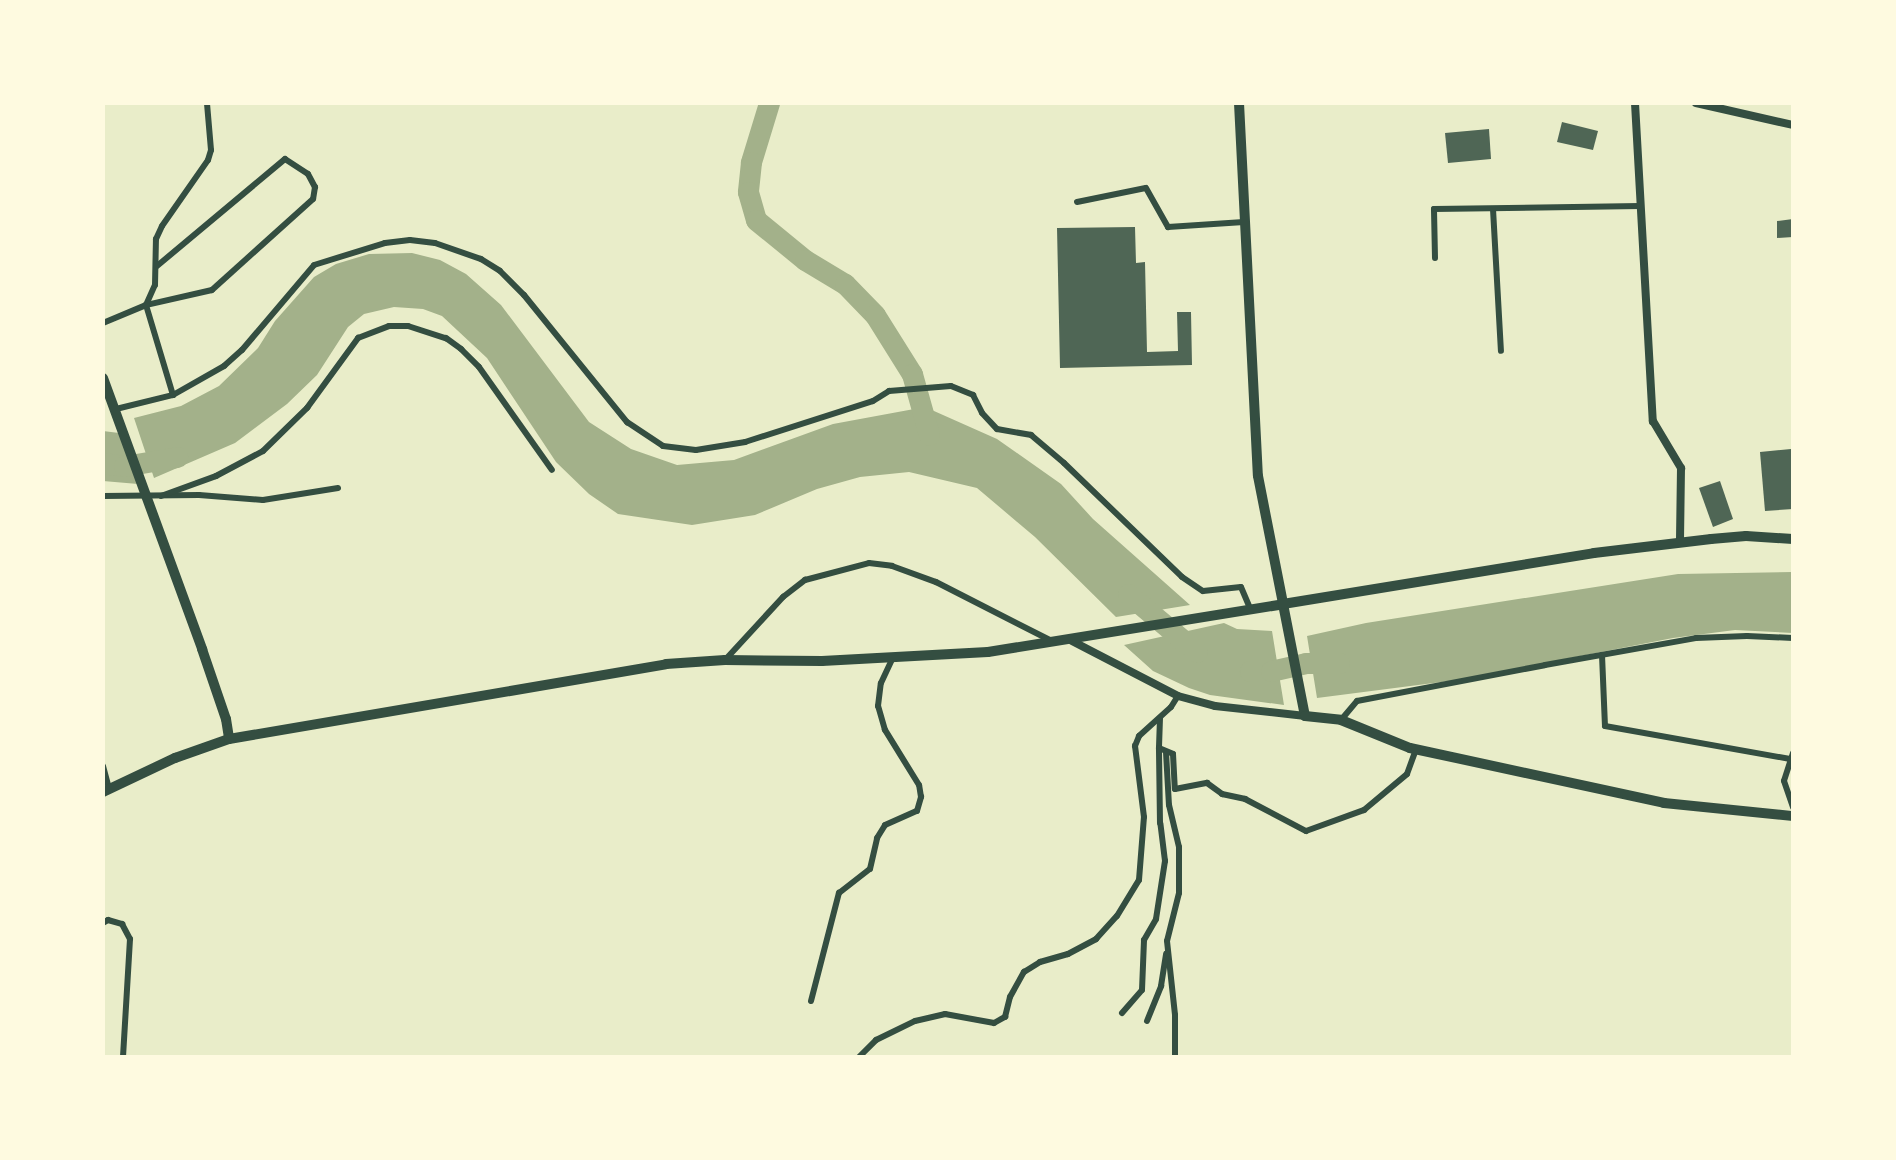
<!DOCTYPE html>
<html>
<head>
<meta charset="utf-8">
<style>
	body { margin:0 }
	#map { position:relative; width:1896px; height:1160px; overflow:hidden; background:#e9edc9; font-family:"Varela Round",sans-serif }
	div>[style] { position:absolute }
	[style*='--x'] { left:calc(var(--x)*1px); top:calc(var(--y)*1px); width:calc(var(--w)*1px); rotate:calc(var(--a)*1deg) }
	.water>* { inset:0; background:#a3b18a }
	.river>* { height:21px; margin:-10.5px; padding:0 10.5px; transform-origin:10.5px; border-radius:10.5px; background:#a3b18a }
	.building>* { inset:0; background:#4f6655 }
	.minor>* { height:6px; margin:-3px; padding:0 3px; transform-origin:3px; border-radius:3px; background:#344e41 }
	.tertiary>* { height:8px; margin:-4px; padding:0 4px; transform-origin:4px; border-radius:4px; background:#344e41 }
	.secondary>* { height:10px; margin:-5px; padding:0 5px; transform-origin:5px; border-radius:5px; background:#344e41 }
	.primary>* { height:10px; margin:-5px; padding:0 5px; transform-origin:5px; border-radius:5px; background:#344e41 }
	span { translate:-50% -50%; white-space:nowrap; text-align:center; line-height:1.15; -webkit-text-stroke:7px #fefae0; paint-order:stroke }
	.frame { position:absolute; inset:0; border:105px solid #fefae0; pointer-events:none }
</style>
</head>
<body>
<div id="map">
	<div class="water">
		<div style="clip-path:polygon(412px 253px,440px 260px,466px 274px,501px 305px,589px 422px,631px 449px,677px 465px,734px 460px,833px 424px,925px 407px,997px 439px,1061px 484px,1093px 519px,1190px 605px,1116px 617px,1035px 537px,977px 488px,909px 472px,860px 477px,817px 489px,755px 515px,692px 525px,618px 514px,589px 494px,556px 462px,487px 358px,442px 316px,423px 309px,394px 307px,364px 314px,348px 327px,317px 375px,287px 404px,235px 443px,154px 478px,134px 418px,181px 406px,219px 386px,258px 348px,275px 321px,314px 277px,336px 264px,369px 254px)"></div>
		<div style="clip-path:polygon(103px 431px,119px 433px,138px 484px,103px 481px)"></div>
		<div style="clip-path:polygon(1793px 572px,1793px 633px,1735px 630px,1673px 638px,1457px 680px,1317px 698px,1307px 636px,1366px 623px,1678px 574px)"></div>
		<div style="clip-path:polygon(1224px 623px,1237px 629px,1272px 631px,1284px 705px,1210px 695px,1189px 688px,1153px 671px,1124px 645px)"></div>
	</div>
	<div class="river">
		<div style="--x:769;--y:103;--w:62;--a:107"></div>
		<div style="--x:751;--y:162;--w:30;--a:96"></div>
		<div style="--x:748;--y:192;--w:29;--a:74"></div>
		<div style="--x:756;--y:220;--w:63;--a:39.2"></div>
		<div style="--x:805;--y:260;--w:47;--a:31"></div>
		<div style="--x:845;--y:284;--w:43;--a:45.9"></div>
		<div style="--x:875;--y:315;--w:70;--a:57.9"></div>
		<div style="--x:912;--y:374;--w:63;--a:74.4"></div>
		<div style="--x:103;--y:463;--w:21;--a:8"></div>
		<div style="--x:124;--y:466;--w:54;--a:-9.6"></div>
		<div style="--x:1128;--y:594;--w:90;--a:40"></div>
		<div style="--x:1250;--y:671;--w:21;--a:0"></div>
		<div style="--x:1271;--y:671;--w:36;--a:-13"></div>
		<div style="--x:1306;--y:663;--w:33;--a:0"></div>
	</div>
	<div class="building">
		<div style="clip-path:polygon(1562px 122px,1598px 131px,1593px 150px,1557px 142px)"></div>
		<div style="clip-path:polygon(1489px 129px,1491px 159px,1448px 163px,1445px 133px)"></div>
		<div style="clip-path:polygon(1793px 219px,1793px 237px,1777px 238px,1777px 221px)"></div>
		<div style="clip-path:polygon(1135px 227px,1136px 263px,1145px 262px,1147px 352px,1178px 351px,1177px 312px,1191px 312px,1192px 365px,1060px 368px,1057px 228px)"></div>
		<div style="clip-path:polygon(1791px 449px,1793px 509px,1765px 511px,1760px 452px)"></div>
		<div style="clip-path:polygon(1720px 481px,1733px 519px,1713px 527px,1699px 488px)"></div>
	</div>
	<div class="minor">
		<div style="--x:1077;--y:202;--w:70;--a:-11.5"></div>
		<div style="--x:1146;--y:188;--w:45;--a:60.6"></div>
		<div style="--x:1168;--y:227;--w:76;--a:-3.8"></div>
		<div style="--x:1493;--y:209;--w:142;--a:86.8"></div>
		<div style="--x:1435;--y:258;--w:49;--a:-91.2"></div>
		<div style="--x:1434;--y:209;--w:206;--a:-0.8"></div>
		<div style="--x:157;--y:266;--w:167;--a:-39.9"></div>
		<div style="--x:285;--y:159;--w:27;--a:33"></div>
		<div style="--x:308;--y:174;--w:15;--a:62"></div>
		<div style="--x:315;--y:187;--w:12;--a:99"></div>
		<div style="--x:313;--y:199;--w:136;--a:138"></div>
		<div style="--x:212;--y:290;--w:68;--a:167.2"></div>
		<div style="--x:146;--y:305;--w:94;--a:73.3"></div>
		<div style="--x:103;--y:323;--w:47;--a:-22.7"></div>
		<div style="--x:146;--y:305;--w:22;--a:-66"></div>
		<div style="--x:155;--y:285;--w:46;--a:-88.8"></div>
		<div style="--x:156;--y:239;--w:14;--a:-65"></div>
		<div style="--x:162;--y:226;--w:80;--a:-55.1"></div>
		<div style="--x:208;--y:160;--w:10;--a:-73"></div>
		<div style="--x:211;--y:150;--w:47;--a:-94.9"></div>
		<div style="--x:116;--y:409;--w:59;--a:-13.8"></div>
		<div style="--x:173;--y:395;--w:59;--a:-29.6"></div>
		<div style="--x:224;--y:366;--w:24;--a:-42"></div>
		<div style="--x:242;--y:350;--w:111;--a:-49.7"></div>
		<div style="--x:314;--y:265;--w:74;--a:-17.2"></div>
		<div style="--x:385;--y:243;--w:25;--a:-7"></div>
		<div style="--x:410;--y:240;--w:25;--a:7"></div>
		<div style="--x:435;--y:243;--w:49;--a:19.2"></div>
		<div style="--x:481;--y:259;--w:22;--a:32"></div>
		<div style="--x:500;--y:271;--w:34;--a:45"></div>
		<div style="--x:524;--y:295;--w:164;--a:51"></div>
		<div style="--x:627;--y:422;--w:43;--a:33.7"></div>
		<div style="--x:663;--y:446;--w:33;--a:7"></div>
		<div style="--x:696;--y:450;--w:50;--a:-9.3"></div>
		<div style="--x:745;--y:442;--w:134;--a:-17.8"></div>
		<div style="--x:873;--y:401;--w:19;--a:-32"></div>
		<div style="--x:889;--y:391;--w:62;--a:-4.6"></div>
		<div style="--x:951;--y:386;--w:24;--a:22"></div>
		<div style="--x:973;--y:395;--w:20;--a:63"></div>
		<div style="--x:982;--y:413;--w:22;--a:47"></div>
		<div style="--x:997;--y:429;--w:35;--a:10"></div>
		<div style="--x:1031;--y:435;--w:43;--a:40.3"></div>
		<div style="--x:1064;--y:463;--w:164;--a:44"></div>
		<div style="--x:1182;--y:577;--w:25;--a:34"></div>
		<div style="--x:1203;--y:591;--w:38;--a:-6"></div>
		<div style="--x:1241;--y:587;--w:25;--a:67"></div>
		<div style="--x:103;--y:496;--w:96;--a:-0.6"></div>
		<div style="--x:199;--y:495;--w:64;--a:4.5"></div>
		<div style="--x:263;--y:500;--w:76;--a:-9.1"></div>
		<div style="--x:161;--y:496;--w:59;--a:-20"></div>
		<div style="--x:216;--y:476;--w:53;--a:-28"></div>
		<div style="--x:263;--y:451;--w:62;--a:-44.3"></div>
		<div style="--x:307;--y:408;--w:87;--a:-53.9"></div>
		<div style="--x:358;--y:338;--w:33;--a:-21"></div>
		<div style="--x:389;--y:326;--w:19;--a:0"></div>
		<div style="--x:408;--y:326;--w:40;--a:18"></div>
		<div style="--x:446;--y:338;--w:19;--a:36"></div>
		<div style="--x:461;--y:349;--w:25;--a:45"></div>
		<div style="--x:479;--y:367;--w:126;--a:54.7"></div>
		<div style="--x:1602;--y:655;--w:71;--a:87.6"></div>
		<div style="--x:1605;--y:726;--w:188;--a:10.1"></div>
		<div style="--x:725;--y:660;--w:86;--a:-47.4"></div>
		<div style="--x:783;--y:597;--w:28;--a:-38"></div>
		<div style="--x:805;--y:580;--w:66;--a:-14.9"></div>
		<div style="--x:869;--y:563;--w:23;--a:7"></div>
		<div style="--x:892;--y:566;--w:47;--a:20"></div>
		<div style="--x:936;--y:582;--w:130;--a:27"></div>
		<div style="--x:1160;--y:718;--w:30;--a:92"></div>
		<div style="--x:1159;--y:748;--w:15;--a:23"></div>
		<div style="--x:1173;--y:754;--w:35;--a:87"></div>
		<div style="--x:1175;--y:789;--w:33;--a:-11"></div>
		<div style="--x:1207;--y:783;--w:19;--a:36"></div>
		<div style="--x:1222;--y:794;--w:24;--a:12"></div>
		<div style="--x:1245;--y:799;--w:69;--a:27.7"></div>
		<div style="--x:1306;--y:831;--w:62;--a:-19.9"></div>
		<div style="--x:1364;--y:810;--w:56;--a:-39.9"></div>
		<div style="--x:1407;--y:774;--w:27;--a:-70"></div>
		<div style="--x:1341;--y:720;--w:25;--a:-50"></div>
		<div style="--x:1357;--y:701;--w:191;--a:-10.8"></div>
		<div style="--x:1545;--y:665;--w:153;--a:-10.1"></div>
		<div style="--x:1696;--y:638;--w:51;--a:-2.2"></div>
		<div style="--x:1747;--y:636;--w:46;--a:2.5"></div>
		<div style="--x:1166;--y:752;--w:53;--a:86.8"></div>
		<div style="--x:1169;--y:805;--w:43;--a:76.6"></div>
		<div style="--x:1179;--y:847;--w:46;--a:90"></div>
		<div style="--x:1179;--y:893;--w:49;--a:104"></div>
		<div style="--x:1167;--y:941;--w:74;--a:83.8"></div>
		<div style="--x:1175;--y:1015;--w:42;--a:90"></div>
		<div style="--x:1793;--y:753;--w:29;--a:108"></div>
		<div style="--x:1784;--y:781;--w:28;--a:71"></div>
		<div style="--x:103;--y:766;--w:24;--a:75"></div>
		<div style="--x:103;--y:923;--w:6;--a:-31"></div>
		<div style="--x:108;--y:920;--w:15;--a:16"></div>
		<div style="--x:122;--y:924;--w:17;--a:62"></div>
		<div style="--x:130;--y:939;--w:118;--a:93.4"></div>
		<div style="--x:811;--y:1001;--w:112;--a:-75.5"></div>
		<div style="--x:839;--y:893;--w:39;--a:-38"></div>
		<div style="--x:870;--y:869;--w:32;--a:-77"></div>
		<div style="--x:877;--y:838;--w:15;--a:-58"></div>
		<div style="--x:885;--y:825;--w:35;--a:-24"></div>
		<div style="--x:917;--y:811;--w:15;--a:-74"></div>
		<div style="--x:921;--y:797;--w:12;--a:-99"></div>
		<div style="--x:919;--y:785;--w:65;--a:-121.7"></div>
		<div style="--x:885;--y:730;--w:25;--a:-106"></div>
		<div style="--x:878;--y:706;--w:23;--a:-83"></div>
		<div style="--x:881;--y:683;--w:29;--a:-65"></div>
		<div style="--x:1122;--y:1013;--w:30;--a:-49"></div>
		<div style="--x:1142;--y:990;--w:50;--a:-87.7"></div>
		<div style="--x:1144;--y:940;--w:24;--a:-60"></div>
		<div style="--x:1156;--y:919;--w:59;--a:-81.2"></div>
		<div style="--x:1165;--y:861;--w:38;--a:-97"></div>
		<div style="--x:1160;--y:823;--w:75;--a:-90.8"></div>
		<div style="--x:1147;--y:1021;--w:38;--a:-68"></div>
		<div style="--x:1161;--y:986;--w:33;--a:-81"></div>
		<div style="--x:859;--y:1057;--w:24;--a:-45"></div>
		<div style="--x:876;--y:1040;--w:43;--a:-26"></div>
		<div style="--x:915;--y:1021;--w:31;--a:-13"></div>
		<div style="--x:945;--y:1014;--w:50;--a:10.4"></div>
		<div style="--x:994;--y:1023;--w:13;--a:-29"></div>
		<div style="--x:1005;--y:1017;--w:21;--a:-76"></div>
		<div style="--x:1010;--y:997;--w:29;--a:-61"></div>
		<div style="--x:1024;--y:972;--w:19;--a:-32"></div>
		<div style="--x:1040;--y:962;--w:29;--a:-16"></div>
		<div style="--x:1068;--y:954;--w:32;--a:-28"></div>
		<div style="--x:1096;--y:939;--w:31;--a:-48"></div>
		<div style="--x:1117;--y:916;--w:42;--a:-58.6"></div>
		<div style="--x:1139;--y:880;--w:63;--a:-85.5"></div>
		<div style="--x:1144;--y:817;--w:72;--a:-97.2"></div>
		<div style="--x:1135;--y:746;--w:11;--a:-68"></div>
		<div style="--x:1139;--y:736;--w:43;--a:-42.2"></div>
		<div style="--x:1171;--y:707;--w:13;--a:-58"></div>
	</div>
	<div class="tertiary">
		<div style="--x:1635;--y:103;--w:319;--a:86.8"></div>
		<div style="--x:1653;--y:421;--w:55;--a:59.2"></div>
		<div style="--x:1681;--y:468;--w:74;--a:90.8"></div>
		<div style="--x:1696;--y:103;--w:99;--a:12.8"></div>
		<div style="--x:1072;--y:641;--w:119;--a:27.4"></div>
		<div style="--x:1178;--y:696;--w:38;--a:15"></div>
		<div style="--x:1215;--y:706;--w:91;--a:6.3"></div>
	</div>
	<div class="secondary">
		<div style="--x:103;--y:378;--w:289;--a:69.9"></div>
		<div style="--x:202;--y:649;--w:74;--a:71.1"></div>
		<div style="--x:226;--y:719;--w:20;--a:81"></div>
		<div style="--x:103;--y:792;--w:80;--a:-25.3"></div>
		<div style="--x:175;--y:758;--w:57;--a:-19.4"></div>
		<div style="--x:229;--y:739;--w:443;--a:-9.7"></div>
		<div style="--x:666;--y:664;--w:59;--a:-3.9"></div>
		<div style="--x:725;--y:660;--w:97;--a:0.6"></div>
		<div style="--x:822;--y:661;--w:166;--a:-3.1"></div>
		<div style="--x:988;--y:652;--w:299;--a:-9.2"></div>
		<div style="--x:1283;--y:604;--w:114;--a:78.9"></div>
		<div style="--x:1305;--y:716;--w:36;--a:6"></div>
		<div style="--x:1341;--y:720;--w:74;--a:22.1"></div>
		<div style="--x:1410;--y:748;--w:260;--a:12.2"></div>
		<div style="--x:1664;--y:803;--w:130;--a:5.8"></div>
	</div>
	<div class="primary">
		<div style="--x:1239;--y:103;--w:373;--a:87.1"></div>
		<div style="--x:1258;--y:476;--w:130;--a:78.9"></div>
		<div style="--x:1283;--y:604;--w:315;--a:-9.3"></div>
		<div style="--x:1594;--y:553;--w:118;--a:-6.8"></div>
		<div style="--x:1711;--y:539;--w:35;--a:-5"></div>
		<div style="--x:1746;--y:536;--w:47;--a:3.7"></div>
	</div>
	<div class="frame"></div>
</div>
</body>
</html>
